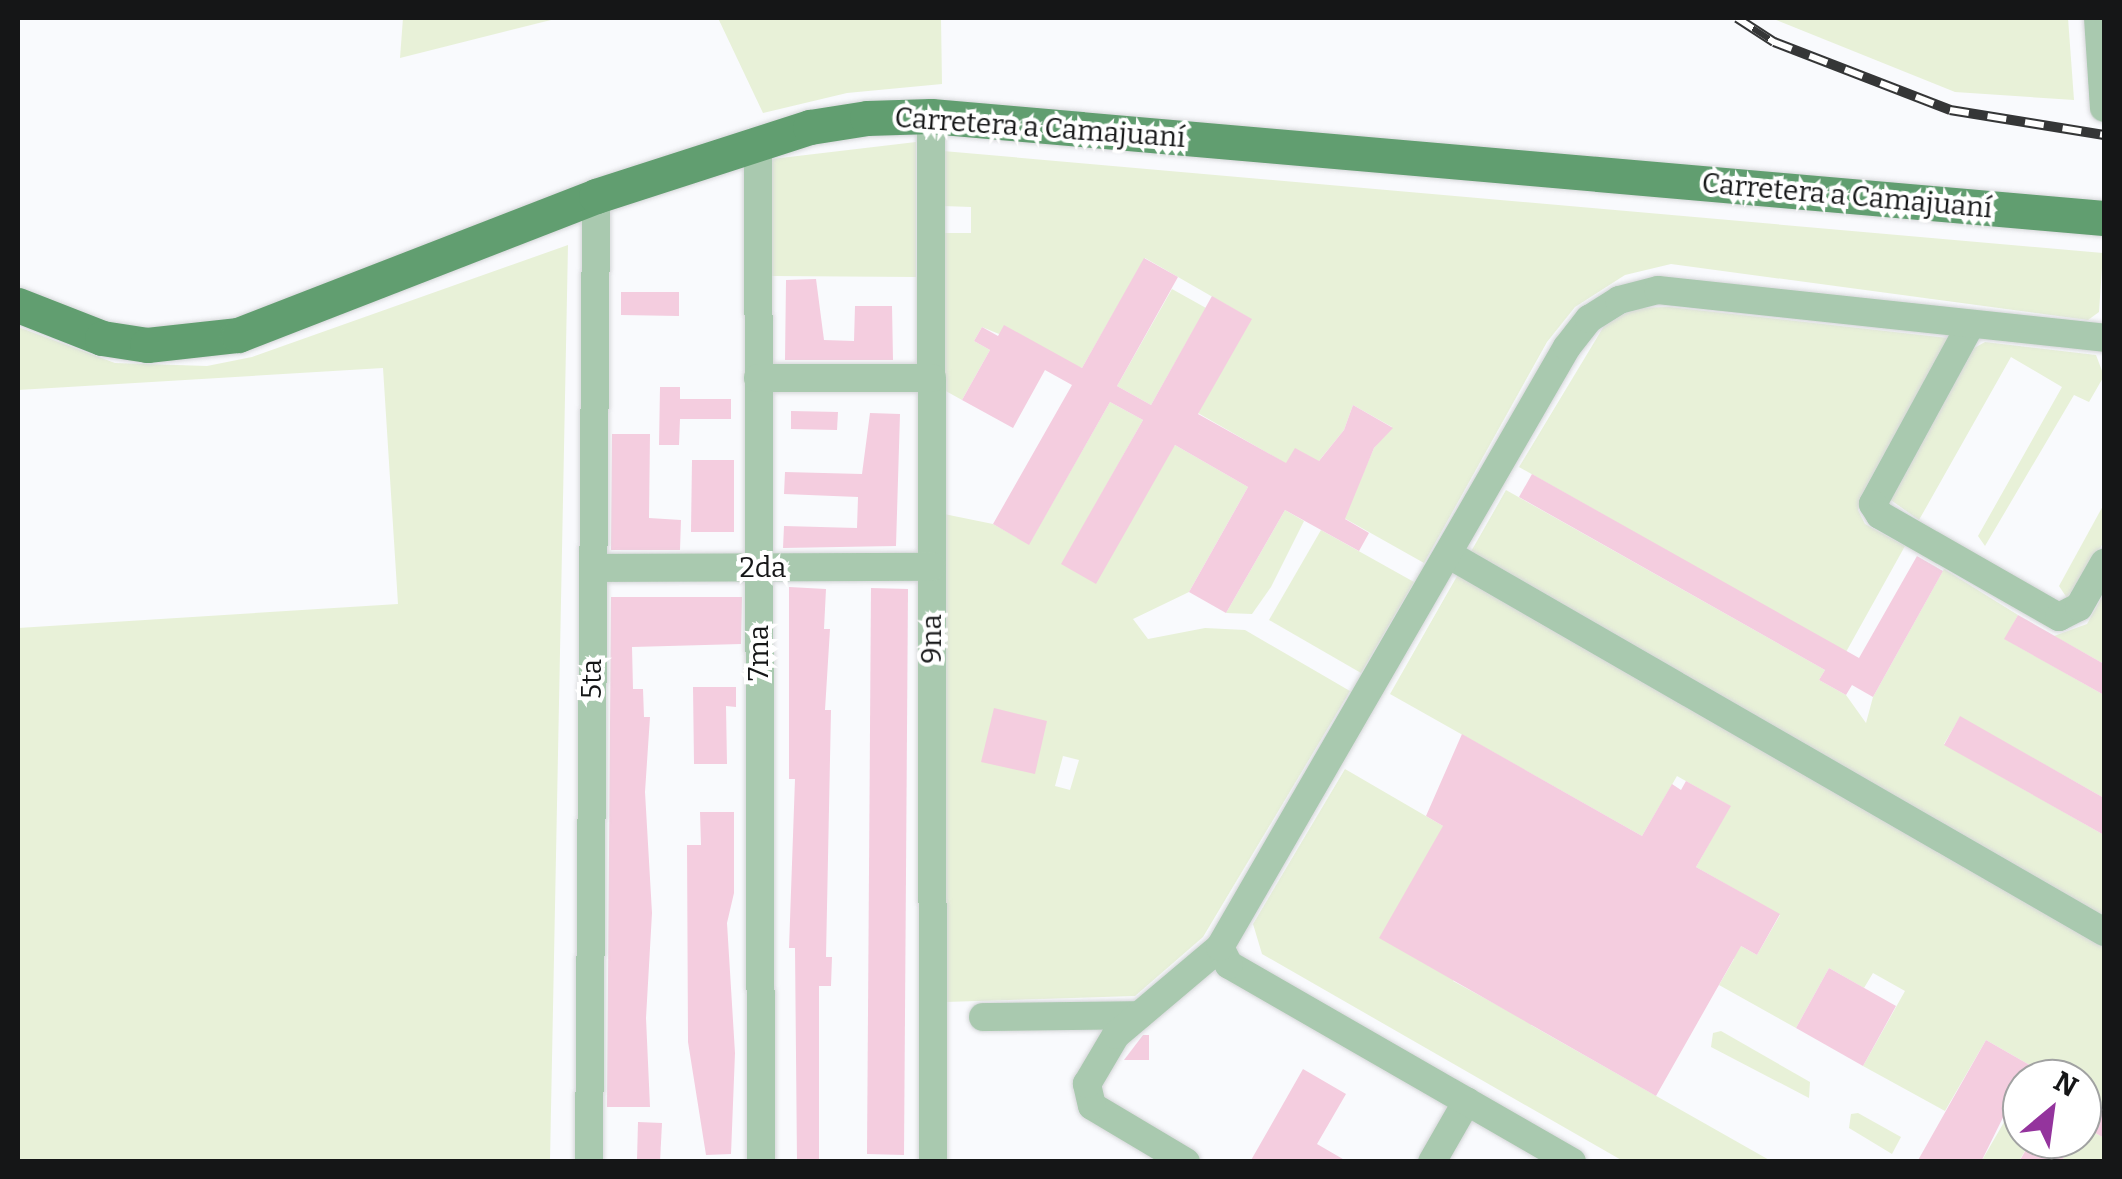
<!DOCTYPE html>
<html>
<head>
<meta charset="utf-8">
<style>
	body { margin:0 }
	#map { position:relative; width:2122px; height:1179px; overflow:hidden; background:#f9fafd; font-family:Bitter,serif }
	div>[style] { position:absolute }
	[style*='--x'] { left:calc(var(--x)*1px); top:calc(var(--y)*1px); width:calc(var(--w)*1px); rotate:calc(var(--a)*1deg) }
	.green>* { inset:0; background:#e8f1d8 }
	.building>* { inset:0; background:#f4cddf }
	.roads { filter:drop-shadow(0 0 2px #d5d6d8) drop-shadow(0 0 2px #d5d6d8) }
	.minor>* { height:28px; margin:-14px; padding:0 14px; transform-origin:14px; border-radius:14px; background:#a9c9af }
	.major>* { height:35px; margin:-17.5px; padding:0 17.5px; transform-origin:17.5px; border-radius:17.5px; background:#619e70 }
	.rail>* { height:10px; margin-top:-5px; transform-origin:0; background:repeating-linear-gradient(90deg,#fff 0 19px,#353637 0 38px); box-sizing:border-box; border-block:2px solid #353637 }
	span { translate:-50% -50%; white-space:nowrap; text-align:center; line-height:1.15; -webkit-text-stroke:8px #fff; paint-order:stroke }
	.street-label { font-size:28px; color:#151617 }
	.frame { position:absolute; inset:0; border:20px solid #151617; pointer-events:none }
	.north { position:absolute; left:2002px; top:1059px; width:100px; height:100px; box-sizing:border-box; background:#fff; border:2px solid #a1a2a2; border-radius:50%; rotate:29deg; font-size:28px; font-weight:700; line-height:40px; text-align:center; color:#151617 }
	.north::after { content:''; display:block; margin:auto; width:35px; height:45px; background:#94349d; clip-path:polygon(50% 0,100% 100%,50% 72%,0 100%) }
</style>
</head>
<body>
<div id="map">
	<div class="green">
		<div style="clip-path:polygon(403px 18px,559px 18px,400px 58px)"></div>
		<div style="clip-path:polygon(718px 18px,941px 18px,942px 84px,847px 93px,763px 113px)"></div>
		<div style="clip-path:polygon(1771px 18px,2068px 18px,2074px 100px,1955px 92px)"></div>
		<div style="clip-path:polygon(916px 142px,916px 277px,772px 276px,772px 159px)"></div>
		<div style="clip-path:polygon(943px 151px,2103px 253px,2099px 312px,2088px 320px,1671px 264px,1625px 275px,1575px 307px,1547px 342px,1424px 563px,1344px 518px,1374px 448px,1392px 427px,1353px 405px,1344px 430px,1301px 483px,1280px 460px,1198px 413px,1251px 319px,1145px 258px,1082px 368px,982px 327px,974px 341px,990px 350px,962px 400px,944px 390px,943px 233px,971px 233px,971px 207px,943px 206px)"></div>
		<div style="clip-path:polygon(568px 245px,550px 1161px,18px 1161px,18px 628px,398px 604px,383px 368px,18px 390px,18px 327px,115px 363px,207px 366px,252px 357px)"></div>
		<div style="clip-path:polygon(1172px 289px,1206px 308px,1151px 405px,1117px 386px)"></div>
		<div style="clip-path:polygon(1669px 307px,1948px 338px,1861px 496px,1858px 510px,1865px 524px,1905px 546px,1846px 652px,1519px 467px,1604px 326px,1634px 308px)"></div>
		<div style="clip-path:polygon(1985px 342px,2096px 355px,2104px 376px,2089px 402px,2074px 395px,1985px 546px,1978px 536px,2062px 387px,2011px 357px,1919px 520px,1888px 498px,1967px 352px)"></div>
		<div style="clip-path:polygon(evenodd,1110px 402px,1143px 420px,1062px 564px,1175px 445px,1248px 487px,1189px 592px,1133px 619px,1148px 639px,1205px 628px,1245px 630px,1350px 691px,1203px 937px,1135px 996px,945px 1002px,944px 514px,993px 524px,1029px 544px,1110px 402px,1063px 756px,1079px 760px,1070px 790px,1055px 786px,1063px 756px)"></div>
		<div style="clip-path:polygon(1506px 490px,1825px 670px,1819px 680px,1846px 695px,1866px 723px,1873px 697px,1944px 569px,2018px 615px,2005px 639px,2104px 695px,2104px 798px,1960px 717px,1944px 744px,2104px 835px,2104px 1108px,2082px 1095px,2082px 1079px,2054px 1079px,1986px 1040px,1945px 1111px,1863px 1066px,1905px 991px,1873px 973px,1864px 988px,1829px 968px,1796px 1028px,1719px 985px,1734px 959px,1696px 937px,1703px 925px,1757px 955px,1780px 915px,1696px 867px,1730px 806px,1677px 776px,1642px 836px,1390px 694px)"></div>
		<div style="clip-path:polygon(2104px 504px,2104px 542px,2067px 598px,2059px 586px)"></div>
		<div style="clip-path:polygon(1285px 510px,1304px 521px,1271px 587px,1252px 614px,1226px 613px)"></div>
		<div style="clip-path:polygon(1321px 530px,1414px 582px,1361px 673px,1269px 620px)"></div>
		<div style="clip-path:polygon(2104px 593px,2104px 664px,2054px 636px,2087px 624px)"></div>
		<div style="clip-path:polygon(1345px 769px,1443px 826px,1538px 831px,1453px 981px,1510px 1012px,1616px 875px,1531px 1025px,1771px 1161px,1623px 1161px,1262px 954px,1253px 924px)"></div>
		<div style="clip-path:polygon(1721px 1031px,1810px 1082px,1809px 1098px,1711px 1047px,1713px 1033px)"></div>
		<div style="clip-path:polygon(2022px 1091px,2022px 1139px,2032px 1139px,2019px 1161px,1981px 1162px)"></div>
		<div style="clip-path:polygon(1858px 1113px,1901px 1137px,1892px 1154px,1849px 1128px,1851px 1114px)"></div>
		<div style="clip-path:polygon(2082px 1125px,2104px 1138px,2104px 1161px,2061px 1162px,2074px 1139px,2082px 1139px)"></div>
	</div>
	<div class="building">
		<div style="clip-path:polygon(1144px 258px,1178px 277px,1117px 386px,1151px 405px,1212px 296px,1252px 319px,1198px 414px,1286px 463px,1295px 448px,1319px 461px,1344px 430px,1353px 405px,1393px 428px,1374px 448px,1345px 519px,1369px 533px,1359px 551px,1285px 510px,1226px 613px,1189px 592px,1248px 487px,1175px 445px,1096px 584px,1061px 564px,1143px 420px,1110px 402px,1029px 545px,993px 524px,1072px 385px,1045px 370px,1013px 428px,962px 400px,990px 350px,974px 341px,982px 327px,998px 336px,1004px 325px,1082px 368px)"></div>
		<div style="clip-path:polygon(816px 279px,824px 340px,854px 341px,855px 306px,892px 306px,893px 360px,785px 360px,786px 280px)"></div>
		<div style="clip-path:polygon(621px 292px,679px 292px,679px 316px,621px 315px)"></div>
		<div style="clip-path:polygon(660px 387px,680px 387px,680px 399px,731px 399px,731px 419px,680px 419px,679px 445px,659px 445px)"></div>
		<div style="clip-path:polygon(791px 411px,838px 412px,837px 430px,791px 429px)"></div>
		<div style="clip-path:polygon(870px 413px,900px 414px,896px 546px,783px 548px,784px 526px,857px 528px,858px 497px,784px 494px,785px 472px,862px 474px)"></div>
		<div style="clip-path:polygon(612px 434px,650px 434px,649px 518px,681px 520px,680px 550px,611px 550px)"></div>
		<div style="clip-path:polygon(692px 460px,734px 460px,734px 532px,691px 532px)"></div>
		<div style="clip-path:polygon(1532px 474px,1859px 658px,1917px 556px,1943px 571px,1873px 697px,1852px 685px,1846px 695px,1819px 680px,1825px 670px,1519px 497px)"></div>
		<div style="clip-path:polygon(789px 587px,826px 589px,824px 629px,830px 629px,825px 710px,831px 710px,826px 957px,832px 957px,831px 986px,819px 986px,819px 1162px,797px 1162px,795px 948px,789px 948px,795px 779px,789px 779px)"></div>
		<div style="clip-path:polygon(871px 588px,908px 589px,904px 1155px,867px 1154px)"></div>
		<div style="clip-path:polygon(611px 597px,742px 597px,741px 644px,632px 647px,633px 689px,643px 689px,644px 717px,650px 717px,645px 792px,652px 913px,646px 1018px,650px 1107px,607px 1107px)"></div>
		<div style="clip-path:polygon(2018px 615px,2104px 664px,2104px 695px,2004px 639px)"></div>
		<div style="clip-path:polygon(693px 687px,736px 687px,736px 707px,726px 706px,727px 764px,694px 764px)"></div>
		<div style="clip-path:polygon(994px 708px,1047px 721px,1035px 774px,981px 762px)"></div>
		<div style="clip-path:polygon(1960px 716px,2104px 798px,2104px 835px,1944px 745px)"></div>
		<div style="clip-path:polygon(1462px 734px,1642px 836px,1672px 784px,1681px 790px,1686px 781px,1731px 806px,1696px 867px,1780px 914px,1757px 955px,1741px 946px,1656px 1096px,1379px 938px,1443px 826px,1426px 816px)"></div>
		<div style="clip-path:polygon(700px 812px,734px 812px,734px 893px,727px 923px,735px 1053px,731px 1154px,706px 1155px,688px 1042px,687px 845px,701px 845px)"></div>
		<div style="clip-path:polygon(1829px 968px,1896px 1006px,1863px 1066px,1796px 1028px)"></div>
		<div style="clip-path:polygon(1143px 1035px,1149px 1035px,1149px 1060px,1124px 1060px)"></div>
		<div style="clip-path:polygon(1986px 1040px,2054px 1079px,2022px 1079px,1981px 1162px,1917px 1162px)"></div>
		<div style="clip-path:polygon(1303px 1069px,1346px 1094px,1317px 1144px,1348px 1162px,1250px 1162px)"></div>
		<div style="clip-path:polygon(2082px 1095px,2104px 1108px,2104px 1138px,2082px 1125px)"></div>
		<div style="clip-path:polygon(638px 1122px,662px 1123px,660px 1162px,637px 1160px)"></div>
		<div style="clip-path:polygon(2032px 1139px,2074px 1139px,2061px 1162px,2019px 1162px)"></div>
	</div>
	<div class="roads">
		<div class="minor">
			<div style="--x:2098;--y:18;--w:90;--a:86.2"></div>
			<div style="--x:931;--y:116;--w:1046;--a:89.89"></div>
			<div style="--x:758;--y:144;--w:1018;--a:89.83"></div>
			<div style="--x:1971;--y:324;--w:205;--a:118.6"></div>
			<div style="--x:1873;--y:504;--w:13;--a:58"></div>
			<div style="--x:1880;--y:515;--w:206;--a:29.7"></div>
			<div style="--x:2059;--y:617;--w:22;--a:-27"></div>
			<div style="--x:2079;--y:607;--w:51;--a:-60.4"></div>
			<div style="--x:758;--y:378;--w:174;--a:0"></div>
			<div style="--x:1448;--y:554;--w:757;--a:29.95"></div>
			<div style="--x:593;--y:568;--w:339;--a:-0.2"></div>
			<div style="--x:983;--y:1017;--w:156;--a:-0.7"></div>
			<div style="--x:589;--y:1162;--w:966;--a:-89.58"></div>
			<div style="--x:1186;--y:1162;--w:109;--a:-149.2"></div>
			<div style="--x:1092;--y:1106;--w:23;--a:-103"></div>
			<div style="--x:1087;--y:1084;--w:57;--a:-59.4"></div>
			<div style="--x:1116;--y:1035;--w:136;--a:-40.2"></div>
			<div style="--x:1432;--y:1162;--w:70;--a:-60.2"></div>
			<div style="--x:1572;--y:1162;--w:396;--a:-150.1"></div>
			<div style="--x:1229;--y:965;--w:20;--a:-117"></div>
			<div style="--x:1220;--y:947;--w:693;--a:-59.96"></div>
			<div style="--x:1567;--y:347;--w:36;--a:-52"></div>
			<div style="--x:1589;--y:319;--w:36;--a:-32"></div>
			<div style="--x:1619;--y:300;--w:40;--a:-14.4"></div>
			<div style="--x:1658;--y:290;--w:449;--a:6.1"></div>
		</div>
		<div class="major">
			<div style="--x:18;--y:305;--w:90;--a:21.4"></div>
			<div style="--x:102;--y:338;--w:46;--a:8.8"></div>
			<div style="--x:147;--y:345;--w:92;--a:-6.3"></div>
			<div style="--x:238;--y:335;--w:384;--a:-21.2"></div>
			<div style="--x:596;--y:196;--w:225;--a:-17.9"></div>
			<div style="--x:810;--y:127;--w:58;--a:-9"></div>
			<div style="--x:867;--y:118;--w:64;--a:-1.8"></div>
			<div style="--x:931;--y:116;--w:1177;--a:4.97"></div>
		</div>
	</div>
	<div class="rail">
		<div style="--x:1737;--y:18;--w:44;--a:33"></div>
		<div style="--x:1774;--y:42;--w:189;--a:21.1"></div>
		<div style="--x:1950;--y:110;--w:156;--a:9.2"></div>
	</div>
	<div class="street-label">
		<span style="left:1040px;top:128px;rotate:4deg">Carretera a Camajuaní</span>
		<span style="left:1847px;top:196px;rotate:5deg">Carretera a Camajuaní</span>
		<span style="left:763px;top:568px">2da</span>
		<span style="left:932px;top:639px;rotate:-90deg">9na</span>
		<span style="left:759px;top:653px;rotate:-90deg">7ma</span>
		<span style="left:592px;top:679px;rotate:-90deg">5ta</span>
	</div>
	<div class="frame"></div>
	<div class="north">N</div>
</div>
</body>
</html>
